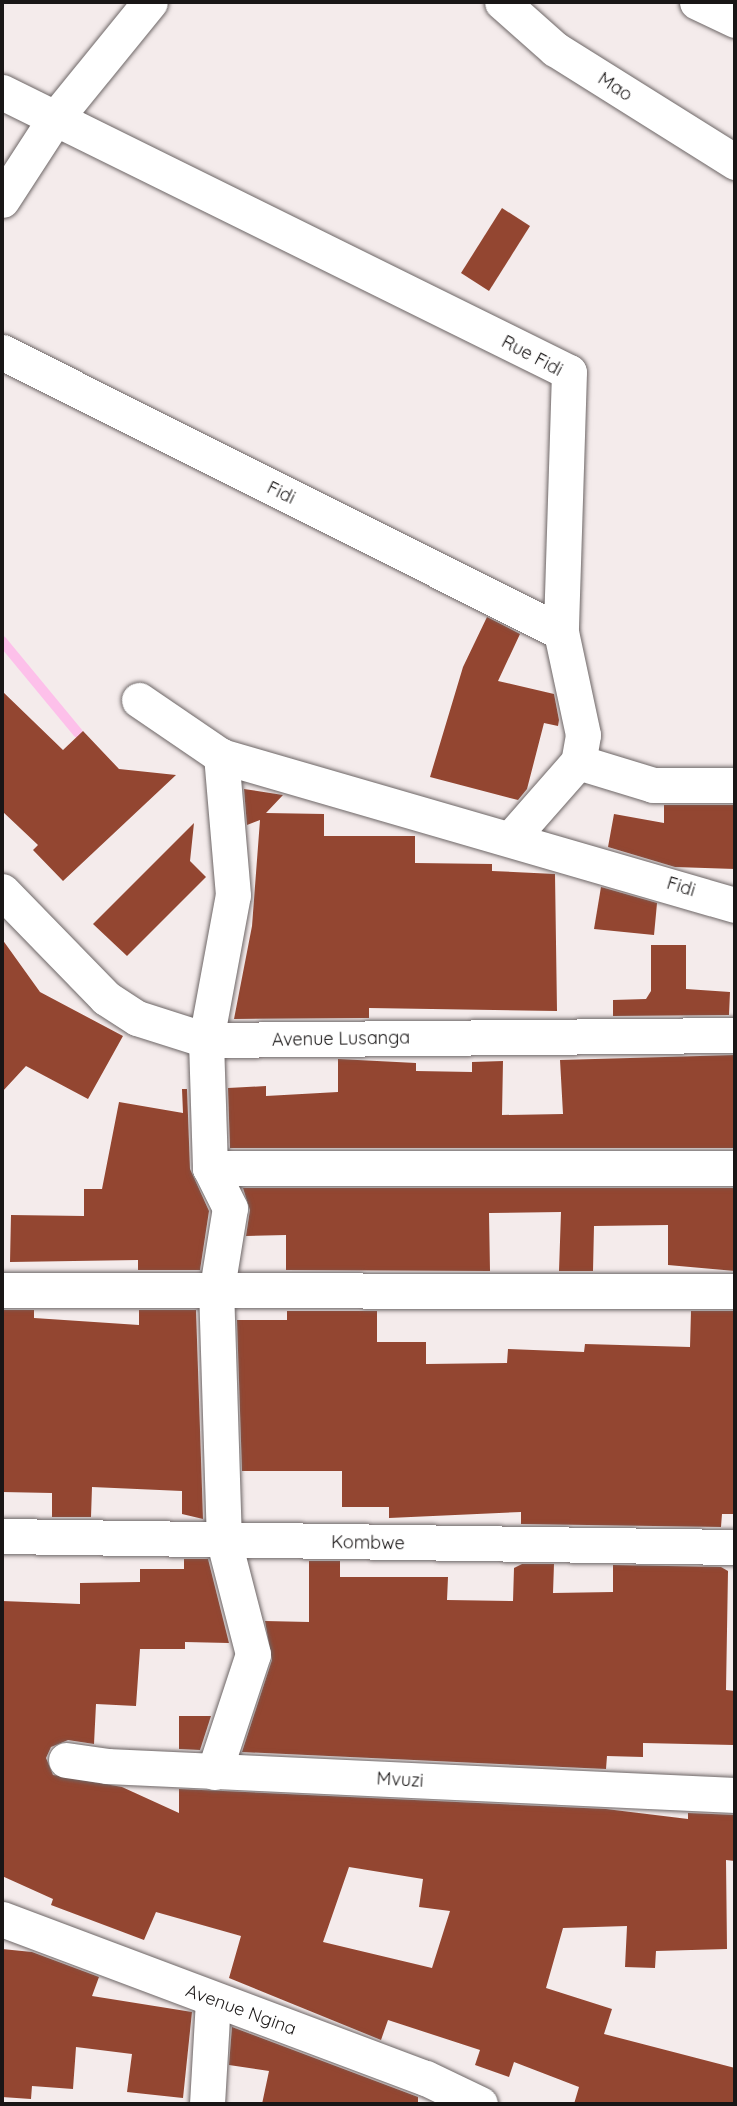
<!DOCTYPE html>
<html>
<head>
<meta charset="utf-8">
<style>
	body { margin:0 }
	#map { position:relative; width:737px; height:2106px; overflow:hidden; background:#f4ebeb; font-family:Quicksand,sans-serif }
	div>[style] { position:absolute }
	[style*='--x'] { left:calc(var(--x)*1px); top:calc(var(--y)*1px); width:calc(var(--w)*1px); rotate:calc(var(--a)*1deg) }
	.stream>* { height:10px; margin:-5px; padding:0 5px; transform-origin:5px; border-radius:5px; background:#fdc0ea }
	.building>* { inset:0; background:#934631 }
	.roads { filter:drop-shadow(0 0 2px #6d6666) drop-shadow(0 0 2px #6d6666) }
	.street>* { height:35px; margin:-17.5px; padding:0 17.5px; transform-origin:17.5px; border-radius:17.5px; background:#fff }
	span { translate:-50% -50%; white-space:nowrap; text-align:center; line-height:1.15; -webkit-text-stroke:7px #fff; paint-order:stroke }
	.street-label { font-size:18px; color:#191616 }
	.frame { position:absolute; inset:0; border:4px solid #191616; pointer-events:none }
</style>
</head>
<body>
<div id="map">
	<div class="stream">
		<div style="--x:2;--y:641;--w:119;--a:50.4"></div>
	</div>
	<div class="building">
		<div style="clip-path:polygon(502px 208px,530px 226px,489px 291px,461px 273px)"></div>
		<div style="clip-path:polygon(487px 617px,520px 634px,498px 681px,554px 694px,559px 720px,558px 726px,544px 723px,527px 789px,518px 800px,430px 777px,463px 667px)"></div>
		<div style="clip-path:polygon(2px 691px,63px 750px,83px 731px,119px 769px,176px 775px,63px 881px,33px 850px,38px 845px,2px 811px)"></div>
		<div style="clip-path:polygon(244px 789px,283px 795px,266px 813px,324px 814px,324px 836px,415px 836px,415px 863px,492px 864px,492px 871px,555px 874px,557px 1011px,369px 1008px,369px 1018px,234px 1019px,252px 926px,260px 820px,247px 825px)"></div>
		<div style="clip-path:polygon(664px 805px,735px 805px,735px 869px,675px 867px,608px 847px,614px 814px,664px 823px)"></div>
		<div style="clip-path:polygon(194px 823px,190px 861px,206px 877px,127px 956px,93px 924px)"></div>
		<div style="clip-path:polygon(601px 887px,657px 903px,654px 935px,594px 929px)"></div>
		<div style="clip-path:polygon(2px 939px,40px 992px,123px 1036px,88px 1099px,26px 1066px,2px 1092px)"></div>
		<div style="clip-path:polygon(651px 945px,686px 945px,686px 989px,730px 992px,729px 1015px,613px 1016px,613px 1000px,646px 999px,651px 991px)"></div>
		<div style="clip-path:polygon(735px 1055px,735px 1148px,230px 1148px,228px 1088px,266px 1086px,266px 1096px,338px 1092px,338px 1059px,416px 1063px,416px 1071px,472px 1072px,472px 1062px,503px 1061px,502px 1115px,563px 1114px,560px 1060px)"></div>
		<div style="clip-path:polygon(182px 1089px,187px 1089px,190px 1169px,209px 1211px,200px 1270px,138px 1270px,138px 1260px,10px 1262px,11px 1215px,84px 1216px,84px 1189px,102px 1189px,119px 1102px,183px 1113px)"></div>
		<div style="clip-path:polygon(243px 1188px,735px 1188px,735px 1271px,668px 1265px,668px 1225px,594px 1226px,593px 1271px,559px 1271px,561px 1212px,489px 1213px,490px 1271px,286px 1270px,286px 1235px,246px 1236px,250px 1210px)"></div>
		<div style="clip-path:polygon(2px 1310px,34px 1310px,34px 1318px,139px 1325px,139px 1310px,196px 1310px,203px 1519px,182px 1514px,182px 1491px,92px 1487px,91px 1517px,52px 1517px,52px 1493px,2px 1492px)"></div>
		<div style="clip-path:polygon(287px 1311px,377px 1311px,377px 1342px,426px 1342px,426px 1364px,507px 1363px,508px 1349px,584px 1352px,585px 1344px,690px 1347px,691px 1311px,735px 1311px,735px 1514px,722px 1514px,721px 1527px,521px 1524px,521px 1512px,389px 1518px,389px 1507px,342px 1507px,342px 1471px,242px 1471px,237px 1320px,287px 1320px)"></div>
		<div style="clip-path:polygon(evenodd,184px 1559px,208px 1559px,229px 1643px,185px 1642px,185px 1649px,140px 1649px,136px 1706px,96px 1704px,94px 1744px,68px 1740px,51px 1747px,46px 1758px,53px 1775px,122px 1787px,179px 1813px,179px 1789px,606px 1809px,688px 1819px,688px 1813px,735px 1815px,735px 1861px,726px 1860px,727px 1949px,656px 1951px,655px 1968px,625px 1967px,627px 1926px,563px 1928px,546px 1988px,612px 2009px,604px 2034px,735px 2068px,735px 2104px,574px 2104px,579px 2087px,514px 2062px,509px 2077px,475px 2065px,480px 2050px,388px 2020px,381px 2040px,229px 1978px,241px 1936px,156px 1912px,144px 1940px,51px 1905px,53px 1899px,2px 1876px,2px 1601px,80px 1604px,80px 1583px,140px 1582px,140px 1569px,184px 1569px,184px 1559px,349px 1867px,423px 1879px,419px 1907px,450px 1911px,432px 1968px,323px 1942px,349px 1867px)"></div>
		<div style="clip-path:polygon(309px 1561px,340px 1561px,340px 1577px,448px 1577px,447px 1600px,513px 1601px,514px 1568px,522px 1564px,554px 1564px,553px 1593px,613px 1592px,613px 1565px,721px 1567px,728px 1571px,726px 1690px,735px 1691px,734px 1745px,643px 1743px,643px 1757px,607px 1756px,606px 1769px,242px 1752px,272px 1660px,265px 1621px,309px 1622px)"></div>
		<div style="clip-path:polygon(179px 1716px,211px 1716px,200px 1750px,179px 1749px)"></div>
		<div style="clip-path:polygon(2px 1949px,32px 1952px,99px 1977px,92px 1996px,192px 2012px,183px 2098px,127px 2092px,132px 2054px,76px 2047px,73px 2089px,32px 2086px,31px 2099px,2px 2097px)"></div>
		<div style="clip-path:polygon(232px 2027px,418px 2097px,418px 2104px,262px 2104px,269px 2071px,229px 2065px)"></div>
	</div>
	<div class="roads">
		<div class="street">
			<div style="--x:502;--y:2;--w:71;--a:41.6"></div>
			<div style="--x:555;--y:49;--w:213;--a:32.1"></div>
			<div style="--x:697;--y:2;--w:42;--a:25.3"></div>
			<div style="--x:2;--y:92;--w:632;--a:26.28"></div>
			<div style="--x:569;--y:372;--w:260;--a:91.8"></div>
			<div style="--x:561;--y:632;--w:105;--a:77.9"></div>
			<div style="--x:583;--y:735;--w:27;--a:100"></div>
			<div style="--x:578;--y:762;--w:78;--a:17"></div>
			<div style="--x:653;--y:785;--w:82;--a:0"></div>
			<div style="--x:2;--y:200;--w:95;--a:-57"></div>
			<div style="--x:54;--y:120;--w:152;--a:-50.9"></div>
			<div style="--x:2;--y:352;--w:625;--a:26.61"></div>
			<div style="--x:139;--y:700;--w:99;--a:34.3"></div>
			<div style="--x:221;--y:756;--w:535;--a:16.17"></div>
			<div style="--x:512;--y:837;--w:100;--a:-48.7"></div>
			<div style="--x:2;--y:891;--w:149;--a:45.8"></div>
			<div style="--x:106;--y:998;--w:37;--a:33"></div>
			<div style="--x:137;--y:1018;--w:72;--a:17.7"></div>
			<div style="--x:206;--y:1040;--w:529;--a:-0.54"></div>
			<div style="--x:210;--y:1168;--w:525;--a:0"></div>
			<div style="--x:2;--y:1290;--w:733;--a:0.08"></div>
			<div style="--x:2;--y:1536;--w:733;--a:0.86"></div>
			<div style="--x:66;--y:1760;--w:41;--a:8.3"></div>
			<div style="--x:107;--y:1766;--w:629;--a:2.64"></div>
			<div style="--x:214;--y:1772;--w:124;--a:-71.7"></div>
			<div style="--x:253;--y:1654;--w:116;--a:-104.5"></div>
			<div style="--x:224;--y:1542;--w:248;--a:-91.8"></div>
			<div style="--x:216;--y:1294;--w:87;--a:-80.8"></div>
			<div style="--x:230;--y:1208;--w:45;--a:-116.6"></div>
			<div style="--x:210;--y:1168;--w:128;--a:-91.8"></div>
			<div style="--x:206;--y:1040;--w:147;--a:-79.5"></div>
			<div style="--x:233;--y:895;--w:140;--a:-94.9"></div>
			<div style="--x:2;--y:1919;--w:453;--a:20.6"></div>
			<div style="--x:426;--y:2078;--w:60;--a:25.7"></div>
			<div style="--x:207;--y:2104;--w:104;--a:-86.7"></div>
		</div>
	</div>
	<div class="street-label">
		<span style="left:615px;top:87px;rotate:33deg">Mao</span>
		<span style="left:532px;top:356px;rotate:28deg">Rue Fidi</span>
		<span style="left:281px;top:493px;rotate:26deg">Fidi</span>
		<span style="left:681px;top:887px;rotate:17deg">Fidi</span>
		<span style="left:341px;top:1039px;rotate:-1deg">Avenue Lusanga</span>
		<span style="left:368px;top:1543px;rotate:1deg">Kombwe</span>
		<span style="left:400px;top:1780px;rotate:3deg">Mvuzi</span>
		<span style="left:241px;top:2010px;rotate:20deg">Avenue Ngina</span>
	</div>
	<div class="frame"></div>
</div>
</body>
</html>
